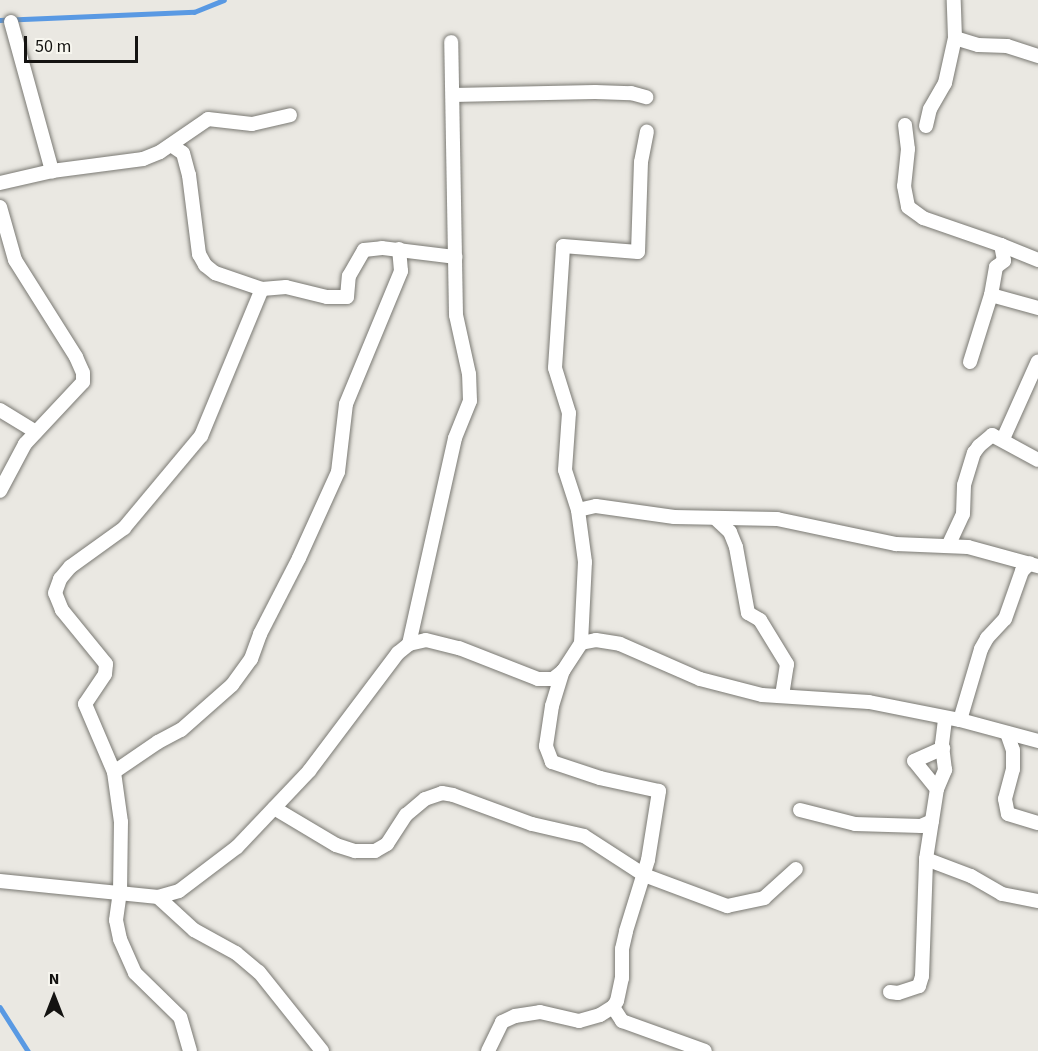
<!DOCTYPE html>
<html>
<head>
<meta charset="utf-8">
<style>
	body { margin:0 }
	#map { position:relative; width:1038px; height:1051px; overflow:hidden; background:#eae8e2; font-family:"Source Sans 3",sans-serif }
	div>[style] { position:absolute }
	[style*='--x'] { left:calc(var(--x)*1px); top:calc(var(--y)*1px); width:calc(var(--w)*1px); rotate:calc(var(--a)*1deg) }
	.stream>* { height:4.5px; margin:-2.25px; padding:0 2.25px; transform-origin:2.25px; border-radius:2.25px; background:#5999e3 }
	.roads { filter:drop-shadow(0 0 2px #7a7973) drop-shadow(0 0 2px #7a7973) }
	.street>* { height:14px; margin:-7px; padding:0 7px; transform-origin:7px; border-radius:7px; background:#fff }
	span { translate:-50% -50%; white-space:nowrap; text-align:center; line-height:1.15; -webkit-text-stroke:4.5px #f7f6ef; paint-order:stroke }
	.north { position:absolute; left:24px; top:967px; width:60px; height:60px; -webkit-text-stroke:4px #f7f6ef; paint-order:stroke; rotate:0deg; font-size:16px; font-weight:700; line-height:24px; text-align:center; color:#141311 }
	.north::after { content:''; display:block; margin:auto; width:21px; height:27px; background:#141311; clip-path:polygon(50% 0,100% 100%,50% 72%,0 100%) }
	.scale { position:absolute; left:24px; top:36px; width:114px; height:27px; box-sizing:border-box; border:3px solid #141311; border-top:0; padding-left:8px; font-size:18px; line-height:21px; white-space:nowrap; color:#141311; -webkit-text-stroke:4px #f7f6ef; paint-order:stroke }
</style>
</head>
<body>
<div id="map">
	<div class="stream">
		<div style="--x:0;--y:20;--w:194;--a:-2.4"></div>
		<div style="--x:194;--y:12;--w:32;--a:-22"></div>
		<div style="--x:0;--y:1007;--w:52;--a:57.5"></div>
	</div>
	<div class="roads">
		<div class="street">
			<div style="--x:11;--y:22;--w:155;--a:74.6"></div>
			<div style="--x:955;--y:38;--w:24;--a:17"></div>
			<div style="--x:978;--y:45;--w:29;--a:2"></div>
			<div style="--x:1007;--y:46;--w:33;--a:18"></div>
			<div style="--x:453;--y:95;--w:142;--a:-1.2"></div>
			<div style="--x:595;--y:92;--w:36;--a:2"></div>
			<div style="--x:631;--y:93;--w:16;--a:15"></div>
			<div style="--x:905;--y:125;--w:24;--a:83"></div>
			<div style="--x:908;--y:149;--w:37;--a:96"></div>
			<div style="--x:904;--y:186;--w:21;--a:79"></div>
			<div style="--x:908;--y:207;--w:19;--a:36"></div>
			<div style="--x:923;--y:218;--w:83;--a:19.1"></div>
			<div style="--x:1001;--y:245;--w:16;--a:79"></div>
			<div style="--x:1004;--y:261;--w:10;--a:143"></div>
			<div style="--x:996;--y:267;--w:28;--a:100"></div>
			<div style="--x:991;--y:295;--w:49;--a:15.5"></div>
			<div style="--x:926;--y:126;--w:17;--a:-77"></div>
			<div style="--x:930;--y:109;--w:30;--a:-60"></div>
			<div style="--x:945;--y:83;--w:46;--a:-77.5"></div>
			<div style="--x:955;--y:38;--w:38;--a:-92"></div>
			<div style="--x:171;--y:145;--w:14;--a:34"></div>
			<div style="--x:183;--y:153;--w:23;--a:75"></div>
			<div style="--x:189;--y:175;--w:80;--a:82.8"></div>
			<div style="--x:199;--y:254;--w:13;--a:61"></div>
			<div style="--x:205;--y:265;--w:13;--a:39"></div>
			<div style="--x:215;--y:273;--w:50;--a:18.8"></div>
			<div style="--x:262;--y:289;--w:24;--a:-5"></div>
			<div style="--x:286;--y:287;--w:42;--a:13.7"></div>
			<div style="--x:327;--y:297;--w:20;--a:0"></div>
			<div style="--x:347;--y:297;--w:21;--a:-85"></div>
			<div style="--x:349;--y:276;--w:30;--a:-60"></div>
			<div style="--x:364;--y:250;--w:18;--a:-6"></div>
			<div style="--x:382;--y:248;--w:74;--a:7"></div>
			<div style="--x:0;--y:183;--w:53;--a:-13"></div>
			<div style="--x:52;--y:171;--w:92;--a:-7.5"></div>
			<div style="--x:143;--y:159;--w:18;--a:-22"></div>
			<div style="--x:160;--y:152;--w:58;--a:-34.5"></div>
			<div style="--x:208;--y:119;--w:44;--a:6.5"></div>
			<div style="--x:252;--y:124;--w:39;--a:-13"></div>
			<div style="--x:0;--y:207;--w:55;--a:74.2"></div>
			<div style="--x:15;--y:260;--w:115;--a:57.8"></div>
			<div style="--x:76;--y:357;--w:17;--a:66"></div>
			<div style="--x:83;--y:373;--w:9;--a:90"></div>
			<div style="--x:83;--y:382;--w:85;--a:133.1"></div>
			<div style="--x:25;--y:444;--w:53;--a:118"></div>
			<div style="--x:1001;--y:245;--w:40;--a:22"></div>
			<div style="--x:970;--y:362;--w:70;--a:-72.6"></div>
			<div style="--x:0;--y:410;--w:42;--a:31.4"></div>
			<div style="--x:1003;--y:439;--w:85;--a:-65.8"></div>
			<div style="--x:578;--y:510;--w:18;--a:-13"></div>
			<div style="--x:596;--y:506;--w:79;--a:8"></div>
			<div style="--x:674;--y:517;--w:103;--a:1.1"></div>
			<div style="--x:777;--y:519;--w:122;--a:11.9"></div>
			<div style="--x:896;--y:544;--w:72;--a:2.4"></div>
			<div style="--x:968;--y:547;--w:73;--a:15.2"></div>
			<div style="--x:716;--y:519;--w:19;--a:43"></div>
			<div style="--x:730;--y:532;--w:16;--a:68"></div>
			<div style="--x:736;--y:547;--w:67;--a:79.7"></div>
			<div style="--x:748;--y:613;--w:14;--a:30"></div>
			<div style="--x:760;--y:620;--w:52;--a:58.5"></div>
			<div style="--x:787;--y:664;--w:31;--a:99"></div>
			<div style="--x:949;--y:544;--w:33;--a:-65"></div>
			<div style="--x:963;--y:514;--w:29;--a:-88"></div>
			<div style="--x:964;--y:485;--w:34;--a:-73"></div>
			<div style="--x:974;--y:453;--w:9;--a:-54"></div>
			<div style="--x:979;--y:446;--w:17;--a:-40"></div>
			<div style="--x:992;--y:435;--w:52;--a:28.5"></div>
			<div style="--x:581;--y:643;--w:81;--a:-87.2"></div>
			<div style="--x:585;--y:562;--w:52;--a:-97.7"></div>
			<div style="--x:578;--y:510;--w:42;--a:-108"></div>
			<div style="--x:565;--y:470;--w:57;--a:-86"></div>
			<div style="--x:569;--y:413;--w:47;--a:-107.3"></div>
			<div style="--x:555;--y:368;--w:122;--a:-86.2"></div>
			<div style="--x:563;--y:246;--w:75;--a:4.6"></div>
			<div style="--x:638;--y:252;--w:90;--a:-88.1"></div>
			<div style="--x:641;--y:162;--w:31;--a:-79"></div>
			<div style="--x:409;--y:644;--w:211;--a:-77.4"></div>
			<div style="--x:455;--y:438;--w:40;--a:-68"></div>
			<div style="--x:470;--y:401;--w:27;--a:-92"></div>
			<div style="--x:469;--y:374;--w:60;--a:-102.4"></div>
			<div style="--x:456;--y:315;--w:273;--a:-91"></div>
			<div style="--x:960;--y:720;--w:74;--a:-73.5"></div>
			<div style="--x:981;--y:649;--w:13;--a:-61"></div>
			<div style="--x:987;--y:638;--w:26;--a:-47"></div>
			<div style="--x:1005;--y:619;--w:51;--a:-70.5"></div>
			<div style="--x:1022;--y:571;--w:11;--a:-45"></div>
			<div style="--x:1007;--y:733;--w:18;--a:71"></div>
			<div style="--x:1013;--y:750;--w:19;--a:90"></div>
			<div style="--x:1013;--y:769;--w:31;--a:105"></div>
			<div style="--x:1005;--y:799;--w:15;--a:79"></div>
			<div style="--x:1008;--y:814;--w:31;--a:17"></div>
			<div style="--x:114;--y:772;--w:53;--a:-34.3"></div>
			<div style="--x:158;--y:742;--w:26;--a:-28"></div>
			<div style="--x:181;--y:730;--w:68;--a:-41.4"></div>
			<div style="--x:232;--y:685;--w:32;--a:-54"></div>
			<div style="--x:251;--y:659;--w:27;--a:-70"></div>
			<div style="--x:260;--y:634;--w:85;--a:-62.8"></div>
			<div style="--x:299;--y:558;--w:94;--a:-65.6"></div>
			<div style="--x:338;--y:472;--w:68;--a:-83.3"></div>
			<div style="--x:346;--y:404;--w:144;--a:-67.5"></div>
			<div style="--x:401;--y:271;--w:22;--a:-95"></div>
			<div style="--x:937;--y:789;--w:36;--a:-129"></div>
			<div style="--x:914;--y:761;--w:32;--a:-24"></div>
			<div style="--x:274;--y:808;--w:72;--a:30.8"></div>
			<div style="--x:336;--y:845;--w:20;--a:18"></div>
			<div style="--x:355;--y:851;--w:20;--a:0"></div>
			<div style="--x:375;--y:851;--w:14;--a:-30"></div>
			<div style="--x:387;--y:844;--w:35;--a:-57"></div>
			<div style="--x:406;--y:815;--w:25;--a:-40"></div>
			<div style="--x:425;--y:799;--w:18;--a:-19"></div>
			<div style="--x:442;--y:793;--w:11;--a:10"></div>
			<div style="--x:453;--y:795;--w:84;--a:20.2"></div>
			<div style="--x:532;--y:824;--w:53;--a:13"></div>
			<div style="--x:584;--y:836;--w:72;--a:33"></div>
			<div style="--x:644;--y:875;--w:89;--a:20.5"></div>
			<div style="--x:727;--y:906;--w:38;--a:-12"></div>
			<div style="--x:764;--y:898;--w:43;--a:-42.2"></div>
			<div style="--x:800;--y:810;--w:57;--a:14.3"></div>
			<div style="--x:855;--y:824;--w:66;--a:1.7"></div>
			<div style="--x:921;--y:826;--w:12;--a:-24"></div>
			<div style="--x:926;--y:859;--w:48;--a:20.7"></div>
			<div style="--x:971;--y:876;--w:36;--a:30"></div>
			<div style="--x:1002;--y:894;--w:37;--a:11"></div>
			<div style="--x:0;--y:881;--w:159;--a:5.8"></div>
			<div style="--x:158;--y:897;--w:22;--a:-16"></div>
			<div style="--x:179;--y:891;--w:73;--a:-37.2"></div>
			<div style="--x:237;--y:847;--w:105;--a:-46.5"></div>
			<div style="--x:309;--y:771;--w:148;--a:-53"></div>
			<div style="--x:398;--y:653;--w:14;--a:-39"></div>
			<div style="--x:409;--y:644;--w:17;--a:-13"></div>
			<div style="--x:426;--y:640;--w:34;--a:14"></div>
			<div style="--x:459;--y:648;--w:85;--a:21.4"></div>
			<div style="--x:538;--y:679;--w:15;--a:0"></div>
			<div style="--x:553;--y:679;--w:13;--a:-39"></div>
			<div style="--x:563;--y:671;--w:33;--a:-57"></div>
			<div style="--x:581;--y:643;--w:15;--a:-11"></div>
			<div style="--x:596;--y:640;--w:24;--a:9"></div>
			<div style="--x:620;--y:644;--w:87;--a:23.6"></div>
			<div style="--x:700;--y:679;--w:64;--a:14.5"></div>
			<div style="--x:762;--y:695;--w:107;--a:3.7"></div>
			<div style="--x:869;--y:702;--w:93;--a:11.2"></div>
			<div style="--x:960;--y:720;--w:81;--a:15.1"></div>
			<div style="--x:158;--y:897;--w:49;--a:42.5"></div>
			<div style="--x:194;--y:930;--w:48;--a:28.7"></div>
			<div style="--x:236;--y:953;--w:30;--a:40"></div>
			<div style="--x:259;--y:972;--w:101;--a:51.4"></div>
			<div style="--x:890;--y:992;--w:8;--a:7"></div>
			<div style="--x:898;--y:993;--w:22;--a:-18"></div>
			<div style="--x:919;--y:986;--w:10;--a:-73"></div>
			<div style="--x:922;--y:976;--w:117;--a:-88"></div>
			<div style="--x:926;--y:859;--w:71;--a:-81.1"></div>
			<div style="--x:937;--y:789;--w:21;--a:-67"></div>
			<div style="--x:945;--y:770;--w:26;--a:-97"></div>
			<div style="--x:942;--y:744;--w:26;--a:-83"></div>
			<div style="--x:613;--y:1007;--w:17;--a:57"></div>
			<div style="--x:622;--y:1021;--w:88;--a:19.9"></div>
			<div style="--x:190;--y:1051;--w:35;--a:-106"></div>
			<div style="--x:180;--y:1017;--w:63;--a:-135.6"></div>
			<div style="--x:135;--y:973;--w:37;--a:-114"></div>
			<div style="--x:120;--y:939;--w:19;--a:-102"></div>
			<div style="--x:116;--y:920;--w:27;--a:-82"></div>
			<div style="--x:120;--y:893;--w:71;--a:-89.2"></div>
			<div style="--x:121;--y:822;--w:50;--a:-98"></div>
			<div style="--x:114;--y:772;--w:74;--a:-113.1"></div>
			<div style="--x:85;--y:704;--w:36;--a:-56"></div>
			<div style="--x:105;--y:674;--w:10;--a:-84"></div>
			<div style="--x:106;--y:664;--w:70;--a:-129.2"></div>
			<div style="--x:62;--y:610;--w:18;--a:-112"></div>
			<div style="--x:55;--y:593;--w:15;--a:-70"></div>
			<div style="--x:60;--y:579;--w:16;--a:-50"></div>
			<div style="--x:70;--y:567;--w:67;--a:-35.8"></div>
			<div style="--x:124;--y:528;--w:120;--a:-50.1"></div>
			<div style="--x:201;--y:436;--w:159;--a:-67.5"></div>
			<div style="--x:488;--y:1051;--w:32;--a:-64"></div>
			<div style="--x:502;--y:1022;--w:14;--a:-25"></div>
			<div style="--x:515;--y:1016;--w:25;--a:-9"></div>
			<div style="--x:540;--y:1012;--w:40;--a:13"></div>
			<div style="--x:579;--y:1021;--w:22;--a:-16"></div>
			<div style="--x:600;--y:1015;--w:15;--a:-32"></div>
			<div style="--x:613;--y:1007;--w:7;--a:-56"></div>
			<div style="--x:617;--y:1001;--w:24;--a:-78"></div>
			<div style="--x:622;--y:978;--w:29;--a:-90"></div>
			<div style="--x:622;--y:949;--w:18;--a:-77"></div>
			<div style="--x:626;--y:931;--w:74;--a:-72.8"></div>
			<div style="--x:648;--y:860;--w:70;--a:-80.9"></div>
			<div style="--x:659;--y:791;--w:60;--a:-167.6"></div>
			<div style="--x:600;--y:778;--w:51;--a:-161.6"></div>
			<div style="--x:552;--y:762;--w:17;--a:-111"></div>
			<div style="--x:546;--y:746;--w:40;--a:-81.5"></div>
			<div style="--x:552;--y:706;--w:37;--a:-73"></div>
		</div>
	</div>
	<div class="north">N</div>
	<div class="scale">50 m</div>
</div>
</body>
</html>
